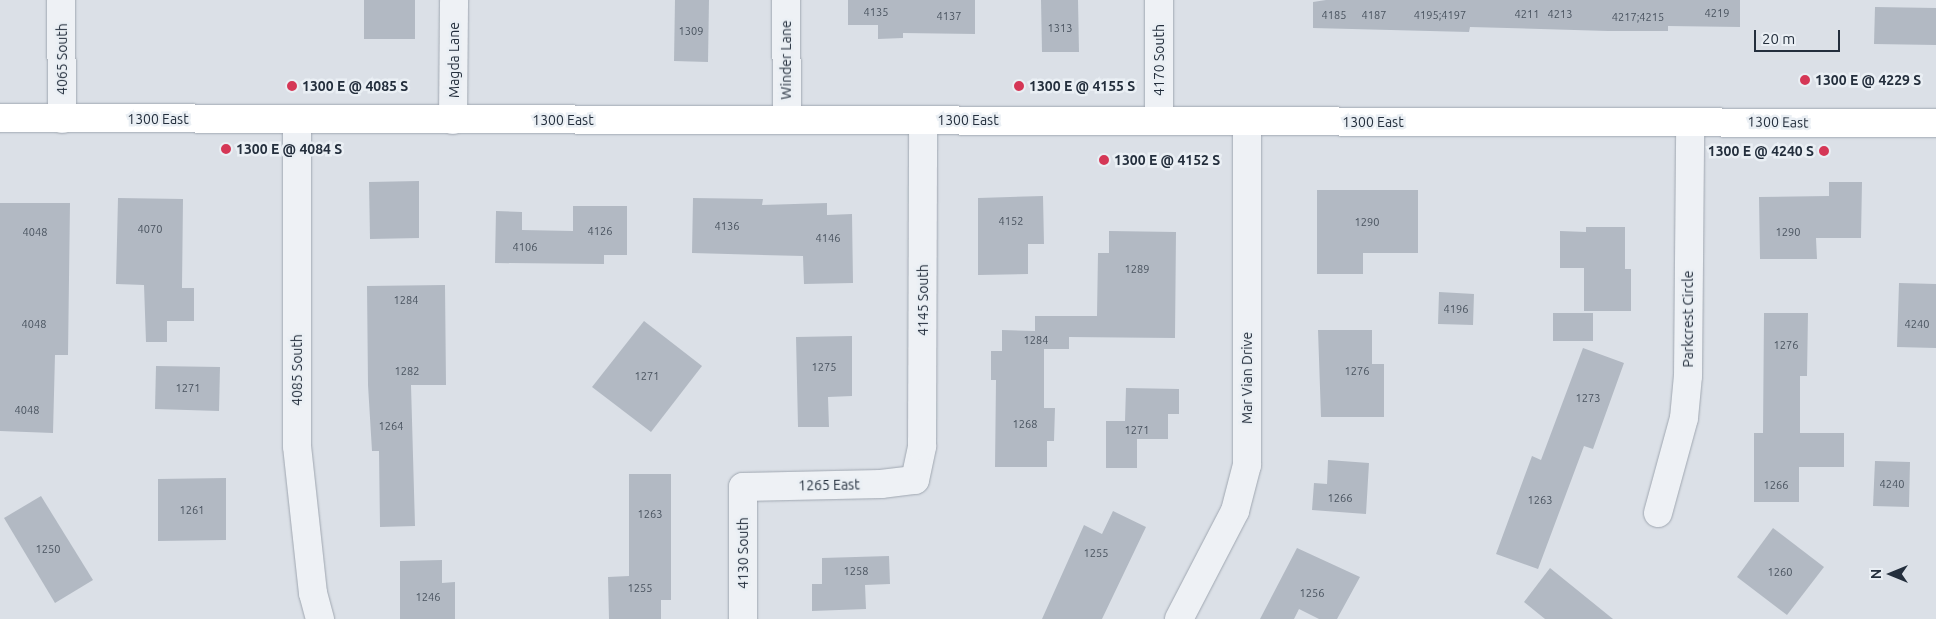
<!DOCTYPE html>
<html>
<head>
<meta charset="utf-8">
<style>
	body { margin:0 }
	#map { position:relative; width:1936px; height:619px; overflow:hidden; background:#dbe0e7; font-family:Ubuntu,sans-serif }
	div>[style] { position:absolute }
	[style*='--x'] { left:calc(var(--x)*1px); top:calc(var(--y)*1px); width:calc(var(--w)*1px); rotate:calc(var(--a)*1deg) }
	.building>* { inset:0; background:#b2b9c3 }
	.roads { filter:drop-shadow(0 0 1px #a0a7b1) drop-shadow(0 0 1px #a0a7b1) }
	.street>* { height:28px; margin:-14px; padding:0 14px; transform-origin:14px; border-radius:14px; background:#eef1f5 }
	.secondary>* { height:28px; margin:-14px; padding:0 14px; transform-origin:14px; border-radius:14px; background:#fff }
	.dots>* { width:14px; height:14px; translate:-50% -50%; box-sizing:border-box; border:2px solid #eaeff4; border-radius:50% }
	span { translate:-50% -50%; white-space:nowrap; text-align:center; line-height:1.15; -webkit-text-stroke:5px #eaeff4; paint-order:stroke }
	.number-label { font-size:11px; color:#48525e }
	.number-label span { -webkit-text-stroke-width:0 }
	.street-label { font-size:14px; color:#242f3d }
	.poi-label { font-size:14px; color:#242f3d; font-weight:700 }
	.left { translate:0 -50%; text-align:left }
	.right { translate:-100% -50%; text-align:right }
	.north { position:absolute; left:1866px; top:549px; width:50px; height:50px; -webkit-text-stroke:4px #eaeff4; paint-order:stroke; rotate:270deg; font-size:14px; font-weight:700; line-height:20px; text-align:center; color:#242f3d }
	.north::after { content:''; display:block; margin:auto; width:18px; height:22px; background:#242f3d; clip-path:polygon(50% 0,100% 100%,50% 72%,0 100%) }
	.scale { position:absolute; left:1754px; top:30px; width:86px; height:22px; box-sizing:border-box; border:2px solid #242f3d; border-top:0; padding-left:6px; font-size:15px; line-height:18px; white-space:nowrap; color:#242f3d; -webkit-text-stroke:4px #eaeff4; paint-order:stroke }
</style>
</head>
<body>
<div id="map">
	<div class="building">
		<div style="clip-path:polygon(364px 0,415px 0,415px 39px,364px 39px)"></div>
		<div style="clip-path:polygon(675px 0,709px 0,708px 62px,674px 61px)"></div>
		<div style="clip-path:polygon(848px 0,975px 0,975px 34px,903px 33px,903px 38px,878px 39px,878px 25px,848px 25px)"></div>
		<div style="clip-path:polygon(1041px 0,1078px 0,1079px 52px,1042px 52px)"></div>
		<div style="clip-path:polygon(1326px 0,1740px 0,1740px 27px,1668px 26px,1668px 31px,1608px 31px,1470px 27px,1469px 32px,1313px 28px,1313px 2px)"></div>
		<div style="clip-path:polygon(1875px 7px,1936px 8px,1936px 45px,1874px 44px)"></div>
		<div style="clip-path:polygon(419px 181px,419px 238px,370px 239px,369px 182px)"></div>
		<div style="clip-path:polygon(1829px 182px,1862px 182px,1861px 238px,1816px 238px,1817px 259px,1760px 259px,1759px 197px,1829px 196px)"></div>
		<div style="clip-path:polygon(1317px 190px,1418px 190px,1418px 253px,1363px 253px,1363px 274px,1317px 274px)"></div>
		<div style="clip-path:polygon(1043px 196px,1044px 244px,1028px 244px,1028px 274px,978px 275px,978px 198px)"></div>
		<div style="clip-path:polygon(118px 198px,183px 199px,182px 288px,194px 288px,194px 321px,167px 321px,167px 342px,146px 342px,144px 285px,116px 284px)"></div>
		<div style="clip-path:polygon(693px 198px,763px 199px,762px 205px,827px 203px,827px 215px,852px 214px,853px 283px,804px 284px,803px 256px,692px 253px)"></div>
		<div style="clip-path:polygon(0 203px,70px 203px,68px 355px,55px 355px,53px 433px,0 431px)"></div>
		<div style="clip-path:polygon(573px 206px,627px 206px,627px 255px,604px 255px,604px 264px,495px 263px,496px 211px,522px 212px,522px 230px,573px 231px)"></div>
		<div style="clip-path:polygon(1586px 227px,1625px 227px,1625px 269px,1631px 269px,1631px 311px,1584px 311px,1584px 268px,1560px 268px,1560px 231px,1586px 232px)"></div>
		<div style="clip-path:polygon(1109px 231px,1176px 232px,1175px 338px,1069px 337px,1069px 349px,1044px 349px,1044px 408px,1055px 408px,1054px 441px,1047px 441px,1047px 467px,995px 467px,996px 380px,991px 380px,991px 351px,1002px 351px,1002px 330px,1035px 331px,1035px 316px,1097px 316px,1098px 253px,1109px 253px)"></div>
		<div style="clip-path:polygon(1899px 283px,1936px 284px,1936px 348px,1897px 347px)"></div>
		<div style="clip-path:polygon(445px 285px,446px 385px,411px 385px,415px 526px,380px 527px,379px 451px,372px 451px,368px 385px,367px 286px)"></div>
		<div style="clip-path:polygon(1439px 292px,1474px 294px,1473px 325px,1438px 324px)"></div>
		<div style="clip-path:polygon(1553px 313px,1593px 313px,1593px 341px,1553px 341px)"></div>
		<div style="clip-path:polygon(1764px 313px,1808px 313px,1807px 376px,1800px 376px,1800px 433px,1844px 433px,1844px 467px,1799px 467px,1799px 502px,1754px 502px,1754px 433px,1763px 433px)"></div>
		<div style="clip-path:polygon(644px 321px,702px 366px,651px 432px,592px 387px)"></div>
		<div style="clip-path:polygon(1318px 330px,1372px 330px,1372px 364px,1384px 364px,1384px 417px,1321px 417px)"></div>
		<div style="clip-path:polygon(852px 336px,852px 396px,828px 397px,829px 427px,798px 427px,796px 337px)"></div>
		<div style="clip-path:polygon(1583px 348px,1624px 363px,1593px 449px,1584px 446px,1538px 569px,1496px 554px,1532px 456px,1541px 460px)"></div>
		<div style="clip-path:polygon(156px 366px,220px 367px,219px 411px,155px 409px)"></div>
		<div style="clip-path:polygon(1126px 388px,1179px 389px,1179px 414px,1168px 414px,1168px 439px,1137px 439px,1137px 468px,1106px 468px,1106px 421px,1125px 421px)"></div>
		<div style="clip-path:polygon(1328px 460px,1369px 463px,1366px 514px,1312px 510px,1314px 483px,1327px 484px)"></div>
		<div style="clip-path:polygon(1875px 461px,1910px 462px,1909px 507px,1873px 506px)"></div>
		<div style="clip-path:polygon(629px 474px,671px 474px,671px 600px,661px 600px,661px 619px,609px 619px,608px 577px,629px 576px)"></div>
		<div style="clip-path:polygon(226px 478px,226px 540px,158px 541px,158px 479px)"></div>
		<div style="clip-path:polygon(41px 496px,93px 580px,55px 603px,4px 518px)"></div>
		<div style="clip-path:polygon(1113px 511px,1146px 527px,1102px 619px,1042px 619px,1084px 525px,1102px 534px)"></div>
		<div style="clip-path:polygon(1773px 528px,1824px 567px,1787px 615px,1737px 577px)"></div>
		<div style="clip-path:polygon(1297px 548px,1360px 577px,1337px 619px,1319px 619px,1299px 609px,1294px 619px,1260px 619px)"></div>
		<div style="clip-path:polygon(889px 556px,890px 584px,865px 585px,866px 609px,812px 611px,812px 584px,822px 584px,822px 558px)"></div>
		<div style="clip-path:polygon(442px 560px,442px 583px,455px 582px,455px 619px,400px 619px,400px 561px)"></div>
		<div style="clip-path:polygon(1550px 568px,1613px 619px,1545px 619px,1524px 602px)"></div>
	</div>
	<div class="roads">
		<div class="street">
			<div style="--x:61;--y:0;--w:119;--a:89.5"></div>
			<div style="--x:786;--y:0;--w:120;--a:89.5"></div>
			<div style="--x:1159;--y:0;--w:121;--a:90"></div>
			<div style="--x:297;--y:120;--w:326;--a:90"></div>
			<div style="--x:297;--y:446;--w:148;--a:83.8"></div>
			<div style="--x:313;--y:593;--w:27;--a:75"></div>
			<div style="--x:453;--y:120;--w:120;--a:-89.5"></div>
			<div style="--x:1658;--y:513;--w:98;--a:-74.7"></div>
			<div style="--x:1684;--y:418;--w:42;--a:-84.6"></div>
			<div style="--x:1688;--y:376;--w:254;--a:-89.5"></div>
			<div style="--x:743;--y:619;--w:132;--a:-90"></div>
			<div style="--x:743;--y:487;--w:138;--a:-1.2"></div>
			<div style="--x:881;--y:484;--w:34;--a:-7"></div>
			<div style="--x:915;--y:480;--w:35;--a:-78"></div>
			<div style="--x:922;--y:446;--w:326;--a:-89.8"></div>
			<div style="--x:1179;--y:619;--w:122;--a:-62.6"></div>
			<div style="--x:1235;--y:511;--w:48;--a:-75.4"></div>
			<div style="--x:1247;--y:465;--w:343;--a:-90"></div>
		</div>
		<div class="secondary">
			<div style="--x:0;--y:118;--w:1936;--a:0.15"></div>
		</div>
	</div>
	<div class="dots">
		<div style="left:1805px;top:80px;background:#d53756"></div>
		<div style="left:292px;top:86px;background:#d53756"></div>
		<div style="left:1019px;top:86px;background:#d53756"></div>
		<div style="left:226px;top:149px;background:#d53756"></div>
		<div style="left:1824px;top:151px;background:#d53756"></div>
		<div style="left:1104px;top:160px;background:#d53756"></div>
	</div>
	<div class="number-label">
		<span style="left:876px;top:12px">4135</span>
		<span style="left:1717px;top:13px">4219</span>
		<span style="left:1527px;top:14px">4211</span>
		<span style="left:1560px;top:14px">4213</span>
		<span style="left:1334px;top:15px">4185</span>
		<span style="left:1374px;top:15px">4187</span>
		<span style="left:1440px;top:15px">4195;4197</span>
		<span style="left:949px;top:16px">4137</span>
		<span style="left:1638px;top:17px">4217;4215</span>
		<span style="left:1060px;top:28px">1313</span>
		<span style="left:691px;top:31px">1309</span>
		<span style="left:1011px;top:221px">4152</span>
		<span style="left:1367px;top:222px">1290</span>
		<span style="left:727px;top:226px">4136</span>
		<span style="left:150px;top:229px">4070</span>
		<span style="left:600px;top:231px">4126</span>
		<span style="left:35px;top:232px">4048</span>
		<span style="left:1788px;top:232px">1290</span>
		<span style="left:828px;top:238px">4146</span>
		<span style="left:525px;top:247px">4106</span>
		<span style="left:1137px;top:269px">1289</span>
		<span style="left:406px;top:300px">1284</span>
		<span style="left:1456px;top:309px">4196</span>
		<span style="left:34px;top:324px">4048</span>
		<span style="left:1917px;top:324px">4240</span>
		<span style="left:1036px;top:340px">1284</span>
		<span style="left:1786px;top:345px">1276</span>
		<span style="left:824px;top:367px">1275</span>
		<span style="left:407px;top:371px">1282</span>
		<span style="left:1357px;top:371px">1276</span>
		<span style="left:647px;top:376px">1271</span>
		<span style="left:188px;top:388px">1271</span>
		<span style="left:1588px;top:398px">1273</span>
		<span style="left:27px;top:410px">4048</span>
		<span style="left:1025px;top:424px">1268</span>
		<span style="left:391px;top:426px">1264</span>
		<span style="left:1137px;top:430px">1271</span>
		<span style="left:1892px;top:484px">4240</span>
		<span style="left:1776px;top:485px">1266</span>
		<span style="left:1340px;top:498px">1266</span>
		<span style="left:1540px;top:500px">1263</span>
		<span style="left:192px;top:510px">1261</span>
		<span style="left:650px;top:514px">1263</span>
		<span style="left:48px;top:549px">1250</span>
		<span style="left:1096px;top:553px">1255</span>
		<span style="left:856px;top:571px">1258</span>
		<span style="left:1780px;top:572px">1260</span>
		<span style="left:640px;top:588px">1255</span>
		<span style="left:1312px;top:593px">1256</span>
		<span style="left:428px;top:597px">1246</span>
	</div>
	<div class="street-label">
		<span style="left:62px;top:59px;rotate:-90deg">4065 South</span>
		<span style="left:454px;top:60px;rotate:-90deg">Magda Lane</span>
		<span style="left:786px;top:60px;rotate:-90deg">Winder Lane</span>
		<span style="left:1159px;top:60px;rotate:-90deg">4170 South</span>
		<span style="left:158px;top:119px">1300 East</span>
		<span style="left:563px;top:120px">1300 East</span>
		<span style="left:968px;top:120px">1300 East</span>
		<span style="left:1373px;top:122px">1300 East</span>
		<span style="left:1778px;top:122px;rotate:1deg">1300 East</span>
		<span style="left:923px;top:300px;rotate:-90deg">4145 South</span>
		<span style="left:1688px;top:319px;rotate:-90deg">Parkcrest Circle</span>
		<span style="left:297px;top:370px;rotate:-90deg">4085 South</span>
		<span style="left:1247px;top:378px;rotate:-90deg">Mar Vian Drive</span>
		<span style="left:829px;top:485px;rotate:-1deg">1265 East</span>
		<span style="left:743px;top:553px;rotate:-90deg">4130 South</span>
	</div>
	<div class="poi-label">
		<span class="left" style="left:1815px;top:80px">1300 E @ 4229 S</span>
		<span class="left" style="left:302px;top:86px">1300 E @ 4085 S</span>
		<span class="left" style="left:1029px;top:86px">1300 E @ 4155 S</span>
		<span class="left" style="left:236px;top:149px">1300 E @ 4084 S</span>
		<span class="right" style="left:1814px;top:151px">1300 E @ 4240 S</span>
		<span class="left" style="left:1114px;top:160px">1300 E @ 4152 S</span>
	</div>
	<div class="north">N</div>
	<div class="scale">20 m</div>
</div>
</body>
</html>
